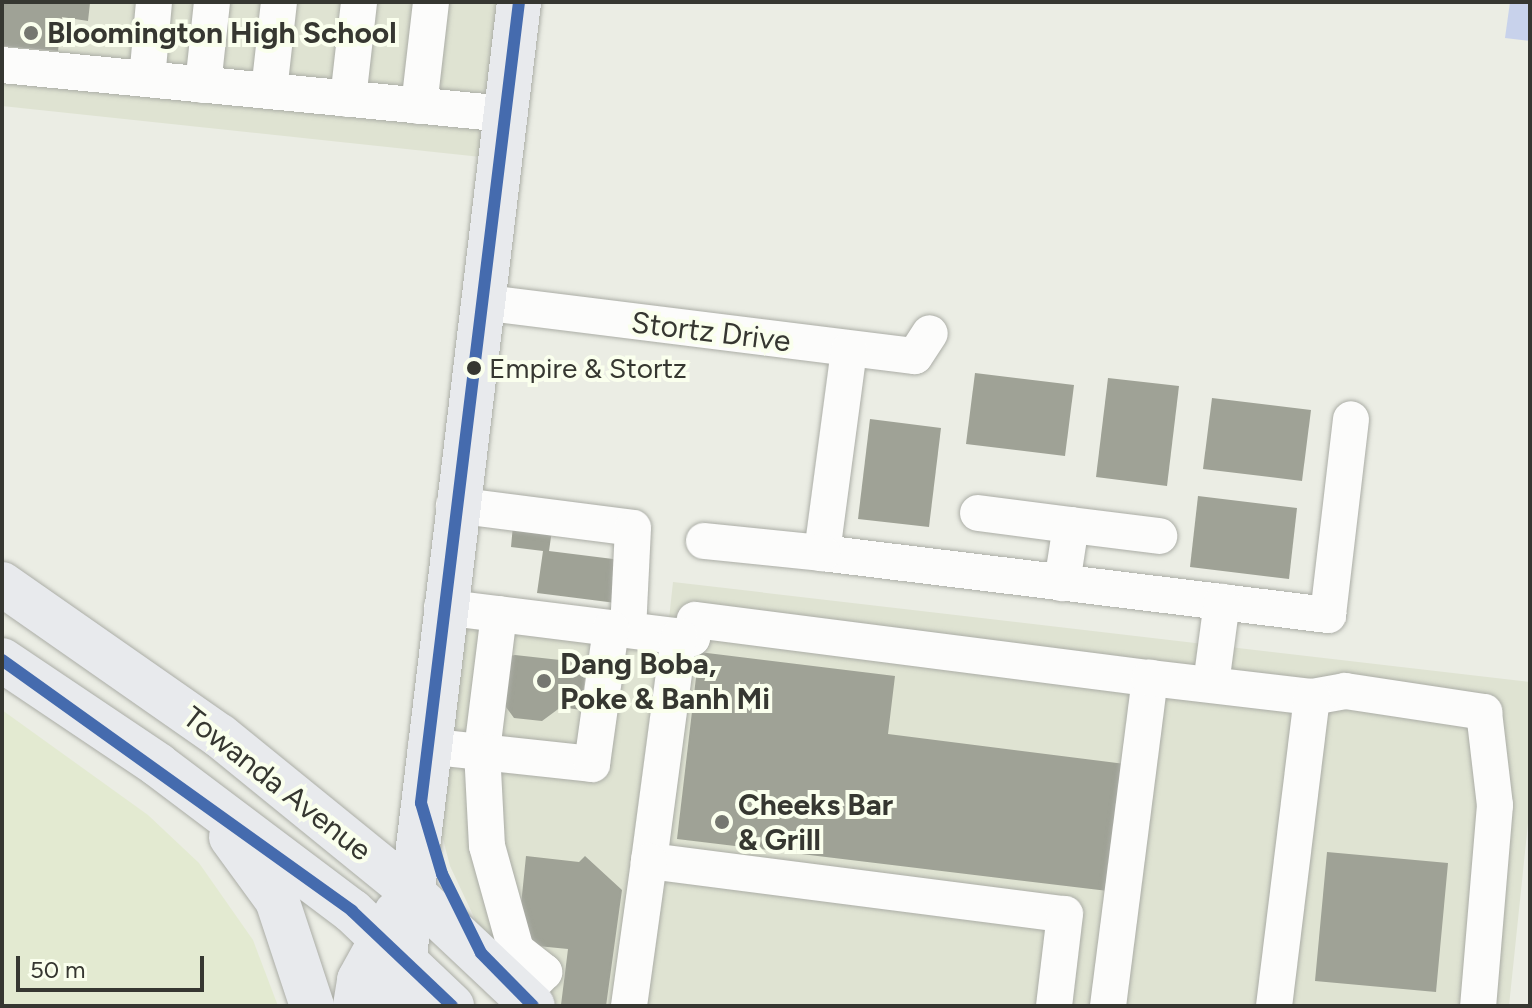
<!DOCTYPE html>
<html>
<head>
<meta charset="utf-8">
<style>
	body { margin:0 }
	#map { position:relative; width:1532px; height:1008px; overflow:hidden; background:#ebede4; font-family:Figtree,sans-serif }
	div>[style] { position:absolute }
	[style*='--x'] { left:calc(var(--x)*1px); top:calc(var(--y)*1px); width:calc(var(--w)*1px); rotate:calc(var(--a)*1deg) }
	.built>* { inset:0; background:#dfe3d2 }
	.green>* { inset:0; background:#e3ead1 }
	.water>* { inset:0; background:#c8d2eb }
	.building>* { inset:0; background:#9fa296 }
	.roads { filter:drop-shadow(0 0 2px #abada6) drop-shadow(0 0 2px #abada6) }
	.minor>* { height:36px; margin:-18px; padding:0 18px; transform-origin:18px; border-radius:18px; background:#fcfcfb }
	.major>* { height:44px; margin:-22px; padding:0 22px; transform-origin:22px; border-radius:22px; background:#e8eaed }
	.bus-1>* { height:12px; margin:-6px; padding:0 6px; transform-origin:6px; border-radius:6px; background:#456bae }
	.dots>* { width:22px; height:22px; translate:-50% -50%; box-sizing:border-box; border:4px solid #faffed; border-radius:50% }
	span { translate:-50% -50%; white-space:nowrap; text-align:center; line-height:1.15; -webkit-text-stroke:8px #faffed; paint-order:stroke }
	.bus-label { font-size:28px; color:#363731 }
	.left { translate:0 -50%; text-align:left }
	.poi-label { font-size:30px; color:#363731; font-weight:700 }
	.street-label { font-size:30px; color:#363731 }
	.frame { position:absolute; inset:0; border:4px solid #363731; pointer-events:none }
	.scale { position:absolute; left:16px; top:956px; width:188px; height:36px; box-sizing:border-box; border:4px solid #363731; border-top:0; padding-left:10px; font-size:24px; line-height:28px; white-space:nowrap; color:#363731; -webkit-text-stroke:6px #faffed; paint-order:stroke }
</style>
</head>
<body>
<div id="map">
	<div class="built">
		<div style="clip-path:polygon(2px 2px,502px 2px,481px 157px,2px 106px)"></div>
		<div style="clip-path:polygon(673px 582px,1530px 682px,1530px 804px,1509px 1006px,553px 1006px,481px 932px,450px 866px,438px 820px,457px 592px,669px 619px)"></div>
	</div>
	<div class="green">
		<div style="clip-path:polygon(2px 710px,148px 815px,199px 863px,253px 940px,278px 1006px,2px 1006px)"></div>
	</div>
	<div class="water">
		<div style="clip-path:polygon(1510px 2px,1530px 2px,1530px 41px,1505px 38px)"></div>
	</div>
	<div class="building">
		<div style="clip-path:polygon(2px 2px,90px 3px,88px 21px,62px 17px,58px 51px,2px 46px)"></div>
		<div style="clip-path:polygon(975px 373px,1074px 385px,1065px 456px,966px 444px)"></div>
		<div style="clip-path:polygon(1108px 378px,1179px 386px,1167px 486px,1096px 477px)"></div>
		<div style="clip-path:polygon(1212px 398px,1311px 410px,1302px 481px,1203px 469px)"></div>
		<div style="clip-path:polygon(870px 419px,941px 428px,929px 527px,858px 519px)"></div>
		<div style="clip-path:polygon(1198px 496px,1297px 508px,1289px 579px,1190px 567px)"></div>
		<div style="clip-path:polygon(513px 525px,552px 530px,549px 551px,621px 560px,616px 603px,537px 593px,543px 551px,511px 547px)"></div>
		<div style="clip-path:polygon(699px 652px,895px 676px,888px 734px,1125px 764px,1108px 891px,677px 839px)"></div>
		<div style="clip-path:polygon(515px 655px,587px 663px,581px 710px,561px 707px,542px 721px,514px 718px,500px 699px,506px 657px)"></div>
		<div style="clip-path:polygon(1327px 852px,1448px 863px,1436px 992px,1315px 981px)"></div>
		<div style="clip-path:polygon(526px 856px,579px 862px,585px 856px,622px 890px,606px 1006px,561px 1005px,568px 949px,517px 944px)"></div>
	</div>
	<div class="roads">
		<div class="minor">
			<div style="--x:2;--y:65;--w:505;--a:5.56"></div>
			<div style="--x:147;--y:79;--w:77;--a:-84.8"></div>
			<div style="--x:203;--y:85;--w:83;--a:-83.8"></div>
			<div style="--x:269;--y:91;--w:90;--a:-83.6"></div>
			<div style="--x:348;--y:99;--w:98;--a:-83.5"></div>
			<div style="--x:419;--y:106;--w:105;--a:-83.4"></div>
			<div style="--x:480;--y:302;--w:438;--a:7.1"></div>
			<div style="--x:915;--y:356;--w:27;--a:-57"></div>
			<div style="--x:849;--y:350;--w:205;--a:97.6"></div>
			<div style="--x:822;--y:553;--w:510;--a:6.99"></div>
			<div style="--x:1328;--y:615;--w:197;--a:-83.3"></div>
			<div style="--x:454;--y:505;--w:180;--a:7.3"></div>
			<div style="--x:633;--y:528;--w:102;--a:92.8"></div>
			<div style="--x:978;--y:513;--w:94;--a:7.4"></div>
			<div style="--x:1071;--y:525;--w:59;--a:98.8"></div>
			<div style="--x:1071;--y:525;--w:89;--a:7.1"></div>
			<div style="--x:704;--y:541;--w:119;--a:5.8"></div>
			<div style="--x:442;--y:607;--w:252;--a:7.1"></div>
			<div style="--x:692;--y:638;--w:18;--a:-81"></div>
			<div style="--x:695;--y:620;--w:459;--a:7.3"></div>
			<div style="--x:499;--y:614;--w:138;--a:97.1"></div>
			<div style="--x:482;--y:751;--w:95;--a:87"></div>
			<div style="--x:487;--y:846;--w:108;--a:74.4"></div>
			<div style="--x:516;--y:950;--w:36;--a:38"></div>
			<div style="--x:544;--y:972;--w:32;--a:134"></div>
			<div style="--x:679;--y:636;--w:227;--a:97.6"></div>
			<div style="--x:649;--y:861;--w:419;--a:7.3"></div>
			<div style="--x:1065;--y:914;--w:93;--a:96.8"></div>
			<div style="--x:1211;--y:684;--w:83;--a:-82.4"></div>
			<div style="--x:1312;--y:697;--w:34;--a:-10"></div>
			<div style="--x:1345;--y:691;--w:141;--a:8.6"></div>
			<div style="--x:1484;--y:712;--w:94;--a:83.3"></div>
			<div style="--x:1495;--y:805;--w:202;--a:94.8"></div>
			<div style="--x:426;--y:746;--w:167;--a:6.2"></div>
			<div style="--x:592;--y:764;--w:137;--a:-82"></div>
			<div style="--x:629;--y:1006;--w:146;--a:-82.1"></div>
			<div style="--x:1108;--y:1006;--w:331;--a:-82.7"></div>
			<div style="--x:1150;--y:678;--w:163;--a:6.7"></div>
			<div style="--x:1312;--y:697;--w:311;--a:97"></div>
		</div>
		<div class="major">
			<div style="--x:2;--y:584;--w:266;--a:34.9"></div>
			<div style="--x:220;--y:736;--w:247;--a:39.1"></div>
			<div style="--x:412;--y:892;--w:166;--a:43.3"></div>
			<div style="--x:2;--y:660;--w:188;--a:33.9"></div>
			<div style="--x:158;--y:765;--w:243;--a:37"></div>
			<div style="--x:352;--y:911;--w:138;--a:43.5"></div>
			<div style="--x:231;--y:837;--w:78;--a:53.9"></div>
			<div style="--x:277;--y:900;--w:112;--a:71.7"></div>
			<div style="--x:355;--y:1006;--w:26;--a:-81"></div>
			<div style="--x:359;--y:980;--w:77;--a:-61.1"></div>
			<div style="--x:399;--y:1006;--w:1011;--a:-83.18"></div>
		</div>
	</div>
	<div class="bus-1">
		<div style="--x:519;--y:2;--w:807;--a:96.98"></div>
		<div style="--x:421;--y:803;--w:74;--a:73.5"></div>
		<div style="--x:442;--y:874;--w:88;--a:63.7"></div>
		<div style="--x:481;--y:953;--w:74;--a:45.5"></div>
		<div style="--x:2;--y:660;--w:431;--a:35.6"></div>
		<div style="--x:352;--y:911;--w:138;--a:43.5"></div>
	</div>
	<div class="dots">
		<div style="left:31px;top:33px;background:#757770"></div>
		<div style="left:474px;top:368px;background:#363731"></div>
		<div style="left:544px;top:681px;background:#757770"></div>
		<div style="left:722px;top:822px;background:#757770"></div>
	</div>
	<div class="bus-label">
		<span class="left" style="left:489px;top:368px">Empire &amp; Stortz</span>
	</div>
	<div class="poi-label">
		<span class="left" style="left:47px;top:33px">Bloomington High School</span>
		<span class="left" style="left:560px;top:681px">Dang Boba,<br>Poke &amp; Banh Mi</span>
		<span class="left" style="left:738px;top:822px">Cheeks Bar<br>&amp; Grill</span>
	</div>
	<div class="street-label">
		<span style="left:711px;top:332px;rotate:7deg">Stortz Drive</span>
		<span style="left:277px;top:784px;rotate:38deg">Towanda Avenue</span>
	</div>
	<div class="frame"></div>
	<div class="scale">50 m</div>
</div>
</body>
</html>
